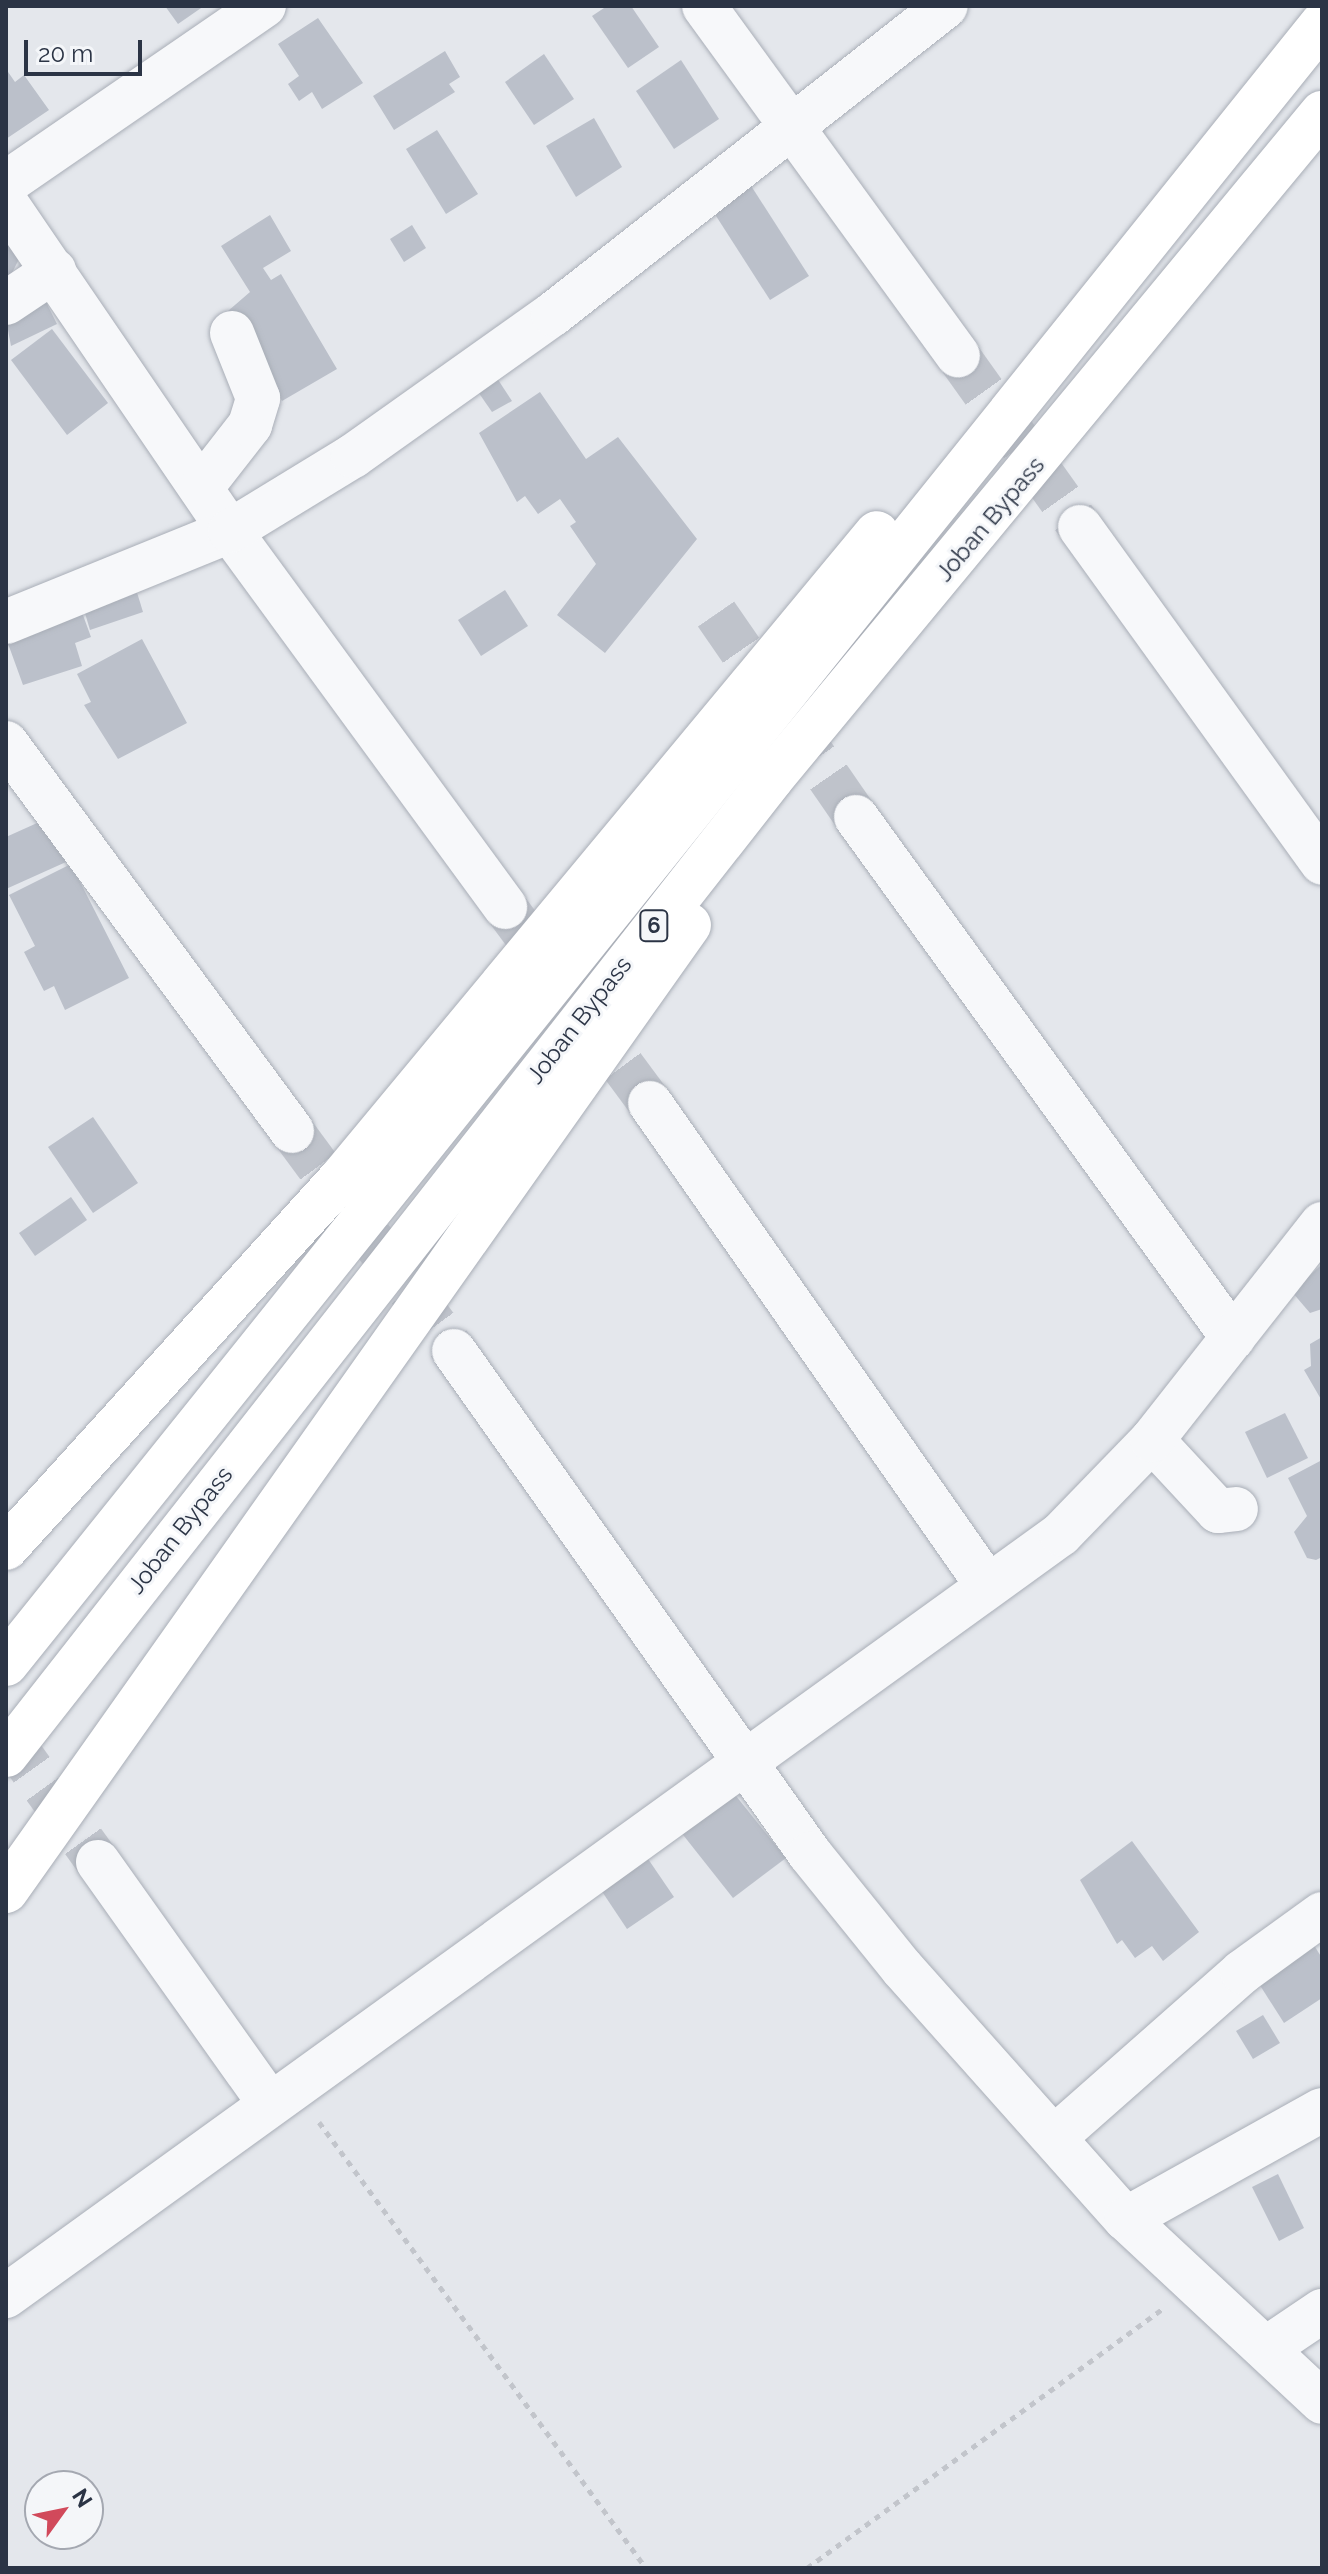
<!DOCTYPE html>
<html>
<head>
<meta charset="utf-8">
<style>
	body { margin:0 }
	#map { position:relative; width:1328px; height:2574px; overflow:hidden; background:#e4e7ec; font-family:Raleway,sans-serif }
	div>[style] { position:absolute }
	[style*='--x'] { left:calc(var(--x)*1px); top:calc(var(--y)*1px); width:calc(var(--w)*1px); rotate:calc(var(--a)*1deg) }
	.building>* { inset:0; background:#bbc0ca }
	.minor-tunnel>* { height:44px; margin-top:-22px; transform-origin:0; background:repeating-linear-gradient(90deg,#bfc3cb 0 44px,transparent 0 66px) }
	.path>* { height:5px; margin-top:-2.5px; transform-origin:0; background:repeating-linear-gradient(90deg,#c2c5cb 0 6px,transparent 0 12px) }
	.roads { filter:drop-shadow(0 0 2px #a9aeb7) drop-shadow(0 0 2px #a9aeb7) }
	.minor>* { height:44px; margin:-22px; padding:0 22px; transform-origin:22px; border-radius:22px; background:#f7f8fa }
	.trunk>* { height:44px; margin:-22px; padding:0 22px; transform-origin:22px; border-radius:22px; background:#fff }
	span { translate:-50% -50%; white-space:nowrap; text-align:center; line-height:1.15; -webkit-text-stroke:6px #f4f6f9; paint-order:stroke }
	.shield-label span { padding:2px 6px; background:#f4f6f9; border:2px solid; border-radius:6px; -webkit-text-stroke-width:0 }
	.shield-label { font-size:22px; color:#2b3445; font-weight:700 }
	.street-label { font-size:24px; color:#2b3445 }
	.frame { position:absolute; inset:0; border:8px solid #2b3445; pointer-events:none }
	.north { position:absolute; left:24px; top:2470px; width:80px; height:80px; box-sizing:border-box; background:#f4f6f9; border:2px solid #a4a8b1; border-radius:50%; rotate:57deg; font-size:22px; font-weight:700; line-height:32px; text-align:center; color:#2b3445 }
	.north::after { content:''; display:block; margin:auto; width:28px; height:36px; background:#d1495b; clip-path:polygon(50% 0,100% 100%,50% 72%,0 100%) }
	.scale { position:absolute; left:24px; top:40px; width:118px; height:36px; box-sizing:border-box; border:4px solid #2b3445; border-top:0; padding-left:10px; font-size:24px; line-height:28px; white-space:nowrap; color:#2b3445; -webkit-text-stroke:6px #f4f6f9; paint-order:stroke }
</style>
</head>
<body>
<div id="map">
	<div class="building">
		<div style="clip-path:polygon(165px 6px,204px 6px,178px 24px)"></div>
		<div style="clip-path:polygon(607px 6px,631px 6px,659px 47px,628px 68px,592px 16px)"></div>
		<div style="clip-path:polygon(318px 18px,363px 83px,322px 109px,312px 92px,299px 101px,288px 84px,299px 76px,278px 44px)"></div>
		<div style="clip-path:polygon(445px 51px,460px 77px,449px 84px,455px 92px,394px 130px,373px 96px)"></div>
		<div style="clip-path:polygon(544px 54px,574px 99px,534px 125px,505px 82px)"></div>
		<div style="clip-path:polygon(681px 60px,719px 119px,674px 149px,636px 91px)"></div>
		<div style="clip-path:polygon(6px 69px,15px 82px,24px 75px,49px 110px,6px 139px)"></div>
		<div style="clip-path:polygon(594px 118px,622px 167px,576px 197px,546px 146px)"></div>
		<div style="clip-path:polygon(437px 130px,478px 194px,446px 214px,406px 149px)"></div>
		<div style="clip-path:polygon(748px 181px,809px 276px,770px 300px,709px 205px)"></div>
		<div style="clip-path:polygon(270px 215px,291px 251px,263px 268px,271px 280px,281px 274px,337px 369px,282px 401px,228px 311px,250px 292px,221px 246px)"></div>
		<div style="clip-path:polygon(412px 225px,426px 248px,404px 262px,390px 239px)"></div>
		<div style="clip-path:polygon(6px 234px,21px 255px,6px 285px)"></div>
		<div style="clip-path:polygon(45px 300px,57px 324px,11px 346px,6px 319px)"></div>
		<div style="clip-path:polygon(52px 329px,108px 403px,67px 435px,11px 360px)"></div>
		<div style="clip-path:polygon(493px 372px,512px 401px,492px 412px,474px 386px)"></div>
		<div style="clip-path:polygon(540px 392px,586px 459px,618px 437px,697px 539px,605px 653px,557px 615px,596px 564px,570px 526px,576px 522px,560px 499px,538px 514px,525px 496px,517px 502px,479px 433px)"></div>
		<div style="clip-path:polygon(135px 586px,143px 612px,90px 630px,82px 603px)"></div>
		<div style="clip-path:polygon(505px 590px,528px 626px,481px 656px,458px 620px)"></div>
		<div style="clip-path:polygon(80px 607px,91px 637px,75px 643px,82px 666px,23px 685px,6px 638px)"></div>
		<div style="clip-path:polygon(142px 639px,187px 723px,118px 759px,84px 705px,91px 702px,77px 674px)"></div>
		<div style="clip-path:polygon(46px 819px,66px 862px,6px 889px,6px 837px)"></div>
		<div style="clip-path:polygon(71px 864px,129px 978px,65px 1010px,54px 986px,44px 991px,24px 952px,35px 946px,9px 895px)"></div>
		<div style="clip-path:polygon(93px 1117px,138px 1183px,93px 1213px,48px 1147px)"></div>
		<div style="clip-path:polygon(71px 1197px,87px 1220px,35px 1256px,19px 1233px)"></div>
		<div style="clip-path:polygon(1320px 1266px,1322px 1309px,1310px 1313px,1292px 1292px)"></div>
		<div style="clip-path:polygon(1322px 1337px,1322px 1401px,1304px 1370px,1311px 1366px,1310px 1344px)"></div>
		<div style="clip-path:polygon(1285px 1413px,1308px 1458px,1267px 1478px,1245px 1432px)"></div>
		<div style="clip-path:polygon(1322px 1460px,1322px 1557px,1316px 1560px,1307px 1558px,1294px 1532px,1307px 1516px,1288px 1478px)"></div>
		<div style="clip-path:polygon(732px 1791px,786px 1858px,733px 1898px,680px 1831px)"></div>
		<div style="clip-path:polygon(1132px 1841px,1199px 1932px,1163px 1961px,1152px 1946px,1135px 1958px,1122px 1940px,1117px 1944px,1080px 1880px)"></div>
		<div style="clip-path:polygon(644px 1853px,674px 1897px,627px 1929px,597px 1884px)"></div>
		<div style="clip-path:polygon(1310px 1939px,1322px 1958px,1322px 1998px,1284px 2023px,1254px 1976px)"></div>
		<div style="clip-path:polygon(1263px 2015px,1280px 2043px,1253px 2059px,1236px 2031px)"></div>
		<div style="clip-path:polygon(1278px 2174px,1304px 2228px,1279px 2241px,1252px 2187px)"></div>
	</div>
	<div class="minor-tunnel">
		<div style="--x:958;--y:356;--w:210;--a:54.5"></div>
		<div style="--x:716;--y:614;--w:247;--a:55.4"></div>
		<div style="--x:505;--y:907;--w:244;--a:53.5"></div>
		<div style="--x:292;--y:1131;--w:273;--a:53.6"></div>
		<div style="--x:6;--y:1734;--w:158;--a:54.3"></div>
	</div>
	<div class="path">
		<div style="--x:319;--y:2122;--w:553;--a:53.75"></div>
		<div style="--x:807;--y:2568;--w:441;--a:-36.1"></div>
	</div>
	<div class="roads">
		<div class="minor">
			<div style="--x:704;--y:6;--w:432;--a:54"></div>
			<div style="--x:6;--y:183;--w:313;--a:-34.5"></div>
			<div style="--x:6;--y:203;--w:397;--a:55.7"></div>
			<div style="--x:230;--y:531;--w:466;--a:53.8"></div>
			<div style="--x:6;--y:303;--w:58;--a:-33.7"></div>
			<div style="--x:201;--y:488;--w:80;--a:-52.1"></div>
			<div style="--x:250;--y:425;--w:28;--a:-73"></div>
			<div style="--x:258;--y:398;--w:70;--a:-111.8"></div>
			<div style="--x:1080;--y:527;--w:414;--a:54.2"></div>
			<div style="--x:6;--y:622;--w:242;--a:-22.1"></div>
			<div style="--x:230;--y:531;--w:144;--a:-31.4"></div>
			<div style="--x:353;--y:456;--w:245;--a:-35.4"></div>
			<div style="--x:553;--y:314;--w:499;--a:-38.1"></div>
			<div style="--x:6;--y:743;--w:482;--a:53.6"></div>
			<div style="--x:856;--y:817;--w:643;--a:54.11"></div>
			<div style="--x:650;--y:1103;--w:588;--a:55.04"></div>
			<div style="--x:454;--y:1351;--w:616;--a:54.71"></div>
			<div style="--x:810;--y:1854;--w:146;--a:51.1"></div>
			<div style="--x:902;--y:1968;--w:336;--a:48.3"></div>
			<div style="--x:1126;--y:2219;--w:268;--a:43"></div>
			<div style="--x:1152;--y:1440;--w:97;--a:47.1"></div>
			<div style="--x:1218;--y:1511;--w:18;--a:-6"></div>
			<div style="--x:98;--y:1862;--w:296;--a:54.6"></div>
			<div style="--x:1055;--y:2137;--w:249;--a:-41.4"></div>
			<div style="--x:1242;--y:1972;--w:99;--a:-35.9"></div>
			<div style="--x:1126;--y:2219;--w:224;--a:-29.1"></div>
			<div style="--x:6;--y:2296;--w:1301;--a:-35.84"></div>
			<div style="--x:1061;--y:1534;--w:131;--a:-45.9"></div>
			<div style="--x:1152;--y:1440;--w:275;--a:-51.8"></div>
			<div style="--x:1270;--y:2346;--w:63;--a:-33.9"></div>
		</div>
		<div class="trunk">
			<div style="--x:6;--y:1548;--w:496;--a:-47.8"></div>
			<div style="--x:339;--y:1181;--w:842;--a:-50.3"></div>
			<div style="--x:6;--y:1664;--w:2103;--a:-51.26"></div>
			<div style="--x:6;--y:1755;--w:1241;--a:-51.9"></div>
			<div style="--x:772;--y:778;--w:863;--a:-50.41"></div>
			<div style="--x:6;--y:1891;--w:1183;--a:-54.74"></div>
		</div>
	</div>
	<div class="shield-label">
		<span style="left:654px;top:926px">6</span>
	</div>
	<div class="street-label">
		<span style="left:990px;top:519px;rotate:-50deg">Joban Bypass</span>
		<span style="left:579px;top:1020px;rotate:-52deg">Joban Bypass</span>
		<span style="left:180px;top:1530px;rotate:-52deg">Joban Bypass</span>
	</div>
	<div class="frame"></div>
	<div class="north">N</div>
	<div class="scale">20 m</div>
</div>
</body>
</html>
